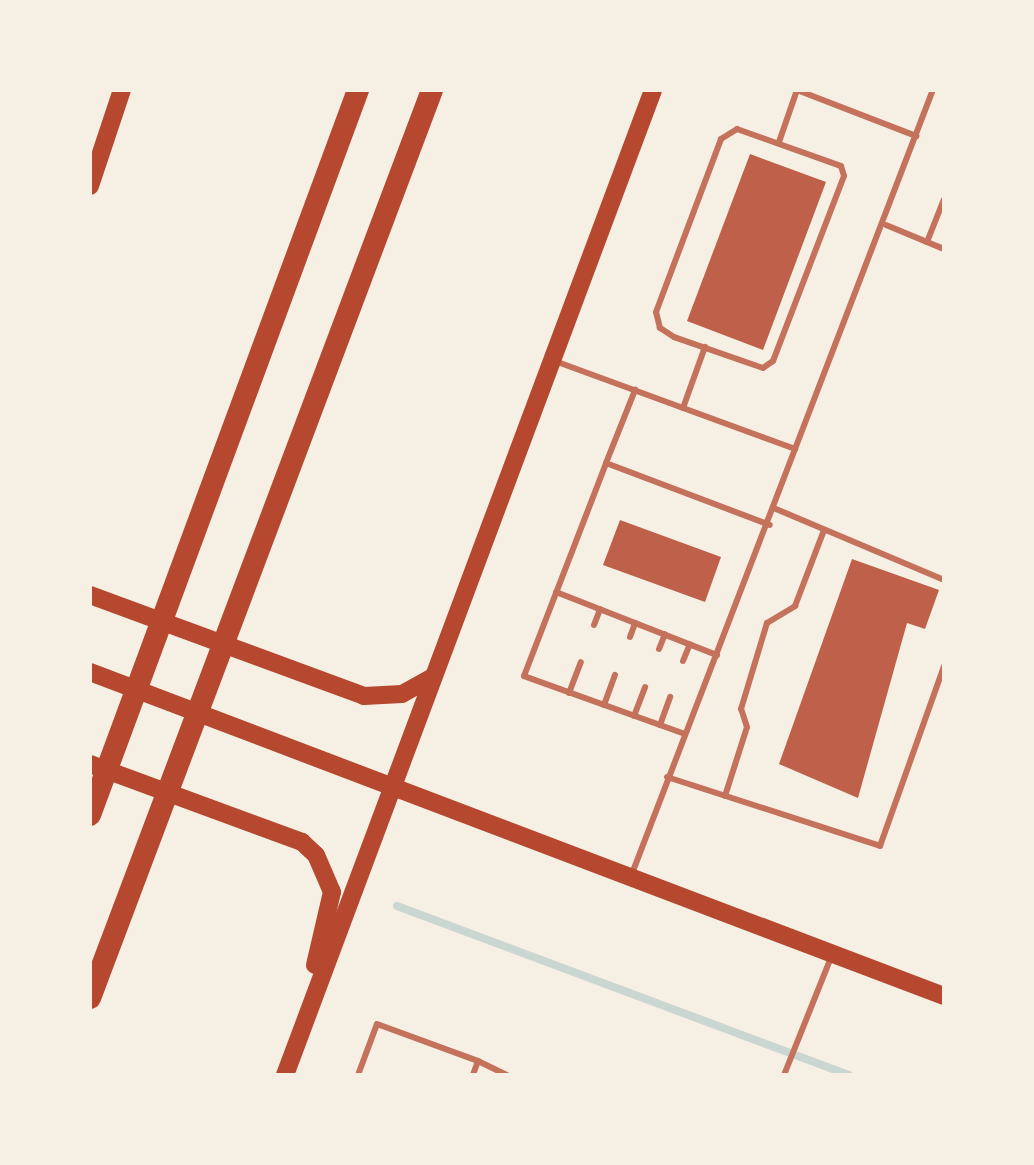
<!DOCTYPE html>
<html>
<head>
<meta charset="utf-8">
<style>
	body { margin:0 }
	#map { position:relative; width:1034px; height:1165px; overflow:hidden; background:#f6efe4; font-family:"Nunito Sans",sans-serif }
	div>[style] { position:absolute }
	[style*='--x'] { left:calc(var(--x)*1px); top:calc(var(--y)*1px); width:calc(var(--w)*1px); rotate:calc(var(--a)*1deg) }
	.stream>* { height:8px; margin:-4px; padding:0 4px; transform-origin:4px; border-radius:4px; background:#c9d6d2 }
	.building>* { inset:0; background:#bf614a }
	.service>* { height:6px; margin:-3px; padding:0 3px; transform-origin:3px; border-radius:3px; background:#c5725c }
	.secondary>* { height:18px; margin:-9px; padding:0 9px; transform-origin:9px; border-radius:9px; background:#b5482f }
	.motorway>* { height:22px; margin:-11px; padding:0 11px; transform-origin:11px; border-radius:11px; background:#b5482f }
	span { translate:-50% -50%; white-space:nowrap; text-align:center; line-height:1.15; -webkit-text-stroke:8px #f6efe4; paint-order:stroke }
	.frame { position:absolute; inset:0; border:92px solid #f6efe4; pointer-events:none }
</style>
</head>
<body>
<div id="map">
	<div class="stream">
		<div style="--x:397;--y:906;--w:483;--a:20.5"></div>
	</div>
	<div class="building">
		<div style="clip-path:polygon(750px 154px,826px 182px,763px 350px,687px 321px)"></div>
		<div style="clip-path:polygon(620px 520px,721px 557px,705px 602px,603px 565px)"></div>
		<div style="clip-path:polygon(852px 559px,939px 590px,925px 629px,907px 623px,858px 798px,779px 764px)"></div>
	</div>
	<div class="service">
		<div style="--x:797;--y:90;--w:128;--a:21.1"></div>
		<div style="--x:737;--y:129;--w:110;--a:19.6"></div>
		<div style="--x:841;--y:166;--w:10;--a:73"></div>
		<div style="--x:844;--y:176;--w:198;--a:111"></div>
		<div style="--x:773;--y:361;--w:12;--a:145"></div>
		<div style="--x:763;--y:368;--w:94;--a:-160.8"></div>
		<div style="--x:674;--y:337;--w:17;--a:-147"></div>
		<div style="--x:660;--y:328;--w:16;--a:-104"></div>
		<div style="--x:656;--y:312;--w:185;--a:-69.4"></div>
		<div style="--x:721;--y:139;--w:19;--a:-32"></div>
		<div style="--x:779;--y:142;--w:55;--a:-70.9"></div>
		<div style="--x:886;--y:225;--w:63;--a:22.5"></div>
		<div style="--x:927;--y:242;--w:46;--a:-68.4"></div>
		<div style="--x:552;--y:360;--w:259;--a:20.1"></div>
		<div style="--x:795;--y:449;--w:458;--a:111"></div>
		<div style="--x:683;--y:408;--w:65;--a:-70.2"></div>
		<div style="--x:795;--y:449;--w:385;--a:-69"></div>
		<div style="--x:606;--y:463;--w:79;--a:-68.3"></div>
		<div style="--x:776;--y:509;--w:182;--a:22.9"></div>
		<div style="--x:556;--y:592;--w:173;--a:21.4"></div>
		<div style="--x:594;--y:625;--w:17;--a:-69"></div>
		<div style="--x:630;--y:637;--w:15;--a:-70"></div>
		<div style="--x:659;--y:649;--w:16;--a:-68"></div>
		<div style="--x:683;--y:661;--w:18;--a:-68"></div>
		<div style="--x:569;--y:693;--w:33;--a:-69"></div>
		<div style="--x:604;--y:705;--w:32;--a:-70"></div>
		<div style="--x:634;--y:716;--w:31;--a:-69"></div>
		<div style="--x:660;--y:725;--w:30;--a:-70"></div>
		<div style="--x:685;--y:734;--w:171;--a:-160.2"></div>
		<div style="--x:524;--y:676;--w:228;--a:-68.9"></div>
		<div style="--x:606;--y:463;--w:175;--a:20.7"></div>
		<div style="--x:667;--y:777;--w:224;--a:17.9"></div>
		<div style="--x:880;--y:846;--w:191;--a:-70.4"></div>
		<div style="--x:725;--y:796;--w:72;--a:-72.3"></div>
		<div style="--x:747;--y:727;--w:19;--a:-108"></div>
		<div style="--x:741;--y:709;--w:90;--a:-73.2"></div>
		<div style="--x:767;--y:623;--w:33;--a:-31"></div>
		<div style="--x:795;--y:606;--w:81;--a:-69.1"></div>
		<div style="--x:478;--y:1061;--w:32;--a:26"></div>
		<div style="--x:358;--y:1075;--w:54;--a:-69.6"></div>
		<div style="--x:377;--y:1024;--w:108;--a:20.1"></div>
		<div style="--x:478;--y:1061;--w:15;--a:110"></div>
		<div style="--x:784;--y:1075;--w:129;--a:-68.2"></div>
	</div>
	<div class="secondary">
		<div style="--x:90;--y:186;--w:101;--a:-71.6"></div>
		<div style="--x:90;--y:595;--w:292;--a:20.2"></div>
		<div style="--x:364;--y:696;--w:38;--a:-3"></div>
		<div style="--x:402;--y:694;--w:33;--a:-29"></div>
		<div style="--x:90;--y:672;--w:913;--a:20.78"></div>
		<div style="--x:90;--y:764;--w:226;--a:20.2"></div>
		<div style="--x:302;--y:842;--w:19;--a:43"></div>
		<div style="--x:316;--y:855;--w:40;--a:66.6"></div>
		<div style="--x:332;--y:892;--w:75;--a:103.1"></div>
		<div style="--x:285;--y:1075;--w:1051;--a:-69.51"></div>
	</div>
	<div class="motorway">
		<div style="--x:90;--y:815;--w:773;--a:-69.71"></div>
		<div style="--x:90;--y:998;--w:970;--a:-69.36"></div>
	</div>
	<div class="frame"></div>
</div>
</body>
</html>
